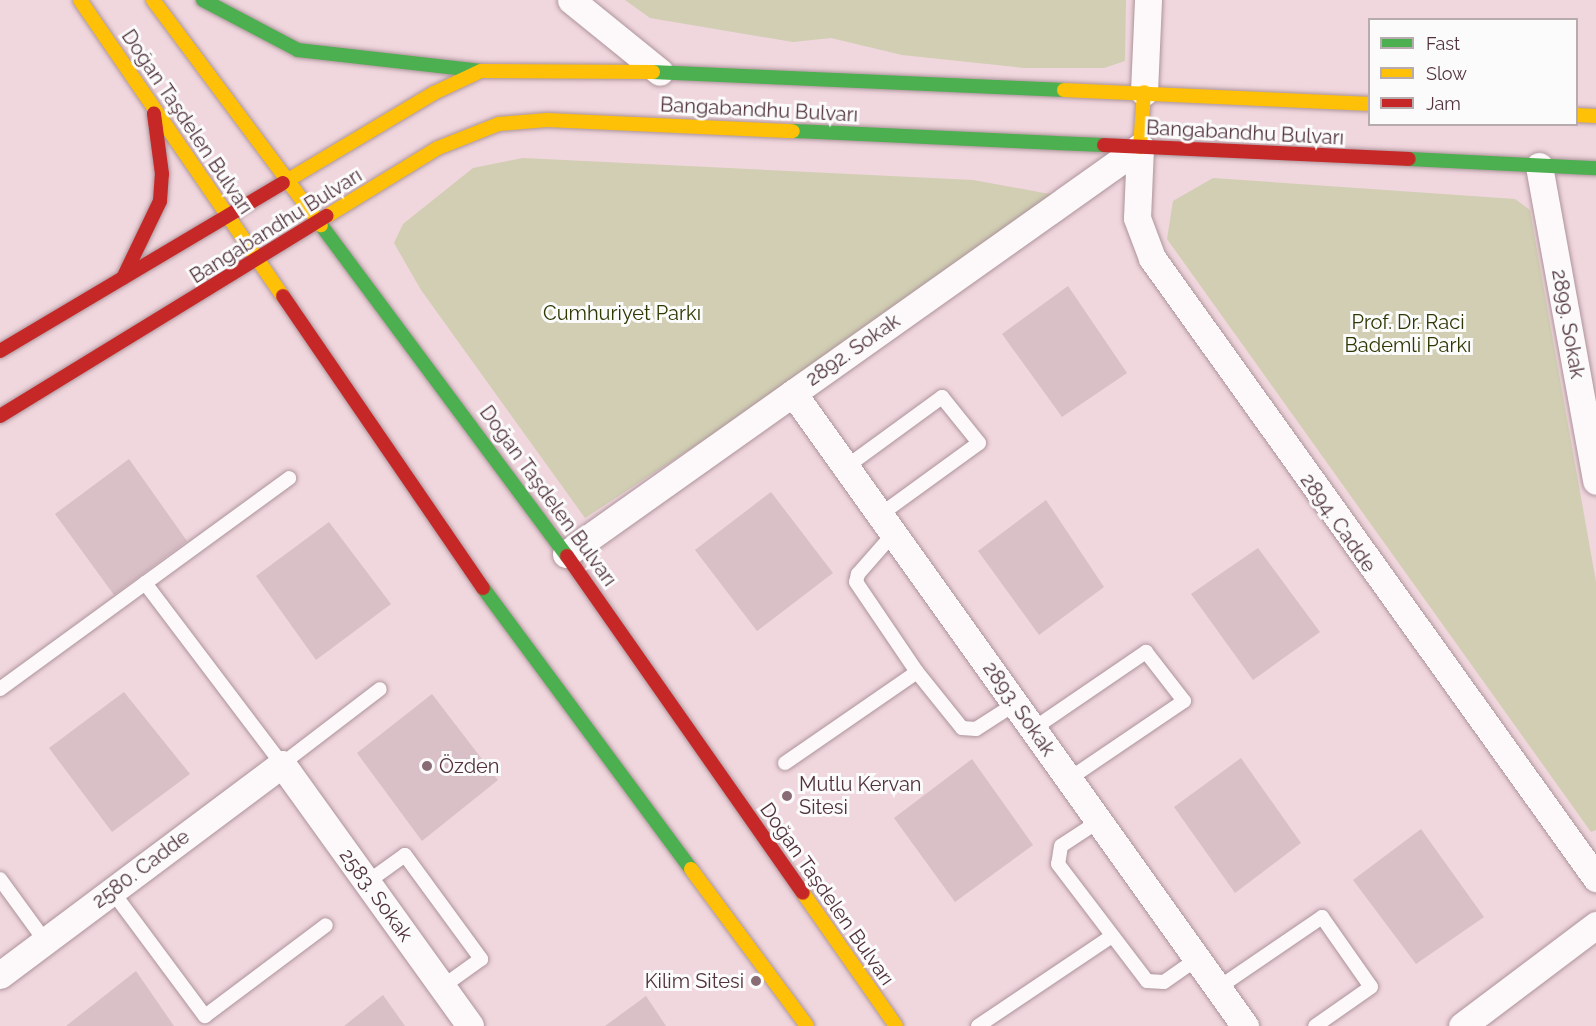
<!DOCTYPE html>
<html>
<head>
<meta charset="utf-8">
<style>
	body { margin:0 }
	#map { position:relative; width:1596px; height:1026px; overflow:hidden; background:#f0d6dd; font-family:Raleway,sans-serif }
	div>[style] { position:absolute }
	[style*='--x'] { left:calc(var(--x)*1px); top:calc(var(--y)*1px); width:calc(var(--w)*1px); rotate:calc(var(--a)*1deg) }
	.green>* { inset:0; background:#d1ceb3 }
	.building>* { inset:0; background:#d9bfc6 }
	.roads { filter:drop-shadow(0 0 2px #ad949b) drop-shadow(0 0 2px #ad949b) }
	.lane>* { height:14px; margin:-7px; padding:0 7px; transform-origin:7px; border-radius:7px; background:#fdf9fa }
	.street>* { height:27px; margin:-13.5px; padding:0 13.5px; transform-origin:13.5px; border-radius:13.5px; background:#fdf9fa }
	.fast>* { height:14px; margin:-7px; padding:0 7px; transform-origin:7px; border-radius:7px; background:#4caf50 }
	.slow>* { height:14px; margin:-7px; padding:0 7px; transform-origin:7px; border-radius:7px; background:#ffc107 }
	.jam>* { height:14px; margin:-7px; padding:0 7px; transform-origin:7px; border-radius:7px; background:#c62828 }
	.dots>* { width:16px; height:16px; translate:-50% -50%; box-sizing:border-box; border:3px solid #fbfbfb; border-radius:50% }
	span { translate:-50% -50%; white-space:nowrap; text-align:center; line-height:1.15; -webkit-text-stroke:6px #fbfbfb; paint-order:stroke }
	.street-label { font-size:20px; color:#51323b }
	.park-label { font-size:20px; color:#2d3802 }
	.poi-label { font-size:20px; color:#51323b }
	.left { translate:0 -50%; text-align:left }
	.right { translate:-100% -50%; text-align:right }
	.legend { position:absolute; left:1368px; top:18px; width:210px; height:108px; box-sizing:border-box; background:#fbfbfb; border:2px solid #b7abae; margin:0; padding:8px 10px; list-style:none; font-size:18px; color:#51323b }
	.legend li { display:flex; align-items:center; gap:12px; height:30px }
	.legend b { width:30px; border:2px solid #b7abae }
</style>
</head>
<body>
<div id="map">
	<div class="green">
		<div style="clip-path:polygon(625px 0,1126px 0,1125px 61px,1104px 68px,1024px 68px,902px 55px,831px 38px,793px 42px,650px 18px)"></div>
		<div style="clip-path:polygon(523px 158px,973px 180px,1055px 195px,825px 361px,585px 518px,421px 290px,394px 243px,403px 224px,473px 168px)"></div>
		<div style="clip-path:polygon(1213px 178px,1515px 199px,1530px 210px,1596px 582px,1596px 830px,1591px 832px,1167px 239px,1173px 201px)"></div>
	</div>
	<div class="building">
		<div style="clip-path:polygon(1068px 286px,1127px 373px,1062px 417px,1002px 334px)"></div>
		<div style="clip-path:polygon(129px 459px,187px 541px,114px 595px,55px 514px)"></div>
		<div style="clip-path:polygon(771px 492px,833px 573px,757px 631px,695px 550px)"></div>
		<div style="clip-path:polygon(1046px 500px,1104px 587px,1039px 635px,978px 551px)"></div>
		<div style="clip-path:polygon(329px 522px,391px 604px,316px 660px,256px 576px)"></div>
		<div style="clip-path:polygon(1258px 548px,1320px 632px,1253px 680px,1191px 594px)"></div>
		<div style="clip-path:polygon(124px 692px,190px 774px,112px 832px,49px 748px)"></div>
		<div style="clip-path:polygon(432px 694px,498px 780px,422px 841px,357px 753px)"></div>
		<div style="clip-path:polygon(1241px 758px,1301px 843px,1235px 893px,1174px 807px)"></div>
		<div style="clip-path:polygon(972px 759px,1033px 845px,955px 902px,894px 818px)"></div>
		<div style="clip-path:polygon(1421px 829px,1484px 917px,1416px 964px,1353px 880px)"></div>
		<div style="clip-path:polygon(136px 971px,174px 1026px,66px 1026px)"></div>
		<div style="clip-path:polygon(383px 995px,405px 1026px,344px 1026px)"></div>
		<div style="clip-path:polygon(646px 996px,666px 1026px,605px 1026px)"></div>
	</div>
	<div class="roads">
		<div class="lane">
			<div style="--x:846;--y:467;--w:119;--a:-36.1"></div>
			<div style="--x:942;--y:397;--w:59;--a:51.2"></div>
			<div style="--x:979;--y:443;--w:122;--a:144"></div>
			<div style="--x:894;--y:533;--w:55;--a:131.3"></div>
			<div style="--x:858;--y:574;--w:8;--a:104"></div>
			<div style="--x:856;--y:582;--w:109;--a:55.9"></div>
			<div style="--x:917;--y:672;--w:72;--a:51.2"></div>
			<div style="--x:962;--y:728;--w:14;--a:4"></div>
			<div style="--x:976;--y:729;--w:46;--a:-32.7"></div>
			<div style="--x:145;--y:583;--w:227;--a:52.9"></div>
			<div style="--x:282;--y:764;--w:123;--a:-37.4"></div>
			<div style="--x:0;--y:689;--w:358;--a:-36.1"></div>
			<div style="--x:1033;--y:729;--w:137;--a:-34.3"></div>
			<div style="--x:1146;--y:652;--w:62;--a:52.2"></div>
			<div style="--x:1184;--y:701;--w:139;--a:145.9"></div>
			<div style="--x:785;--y:763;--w:160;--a:-34.6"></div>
			<div style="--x:1099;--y:821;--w:45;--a:146.7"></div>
			<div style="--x:1061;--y:846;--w:18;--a:99"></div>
			<div style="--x:1058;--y:864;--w:147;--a:52.7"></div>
			<div style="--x:1147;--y:981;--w:17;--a:3"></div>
			<div style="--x:1164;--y:982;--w:40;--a:-34.9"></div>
			<div style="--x:0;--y:879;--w:77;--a:54"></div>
			<div style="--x:366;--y:883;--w:48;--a:-35.7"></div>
			<div style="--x:405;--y:855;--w:129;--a:53.8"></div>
			<div style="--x:481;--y:959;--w:48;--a:144.3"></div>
			<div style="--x:112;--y:891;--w:156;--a:53.4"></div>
			<div style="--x:205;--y:1016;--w:151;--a:-36.9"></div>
			<div style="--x:1218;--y:988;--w:126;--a:-34.3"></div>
			<div style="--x:1322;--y:917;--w:85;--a:55"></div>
			<div style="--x:1371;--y:987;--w:68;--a:145.1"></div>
			<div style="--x:978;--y:1026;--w:161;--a:-33.9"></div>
		</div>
		<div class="street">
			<div style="--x:571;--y:0;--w:114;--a:39"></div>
			<div style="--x:1144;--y:92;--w:92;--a:-87.5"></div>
			<div style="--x:1140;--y:147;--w:71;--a:92.4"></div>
			<div style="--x:1137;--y:218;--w:43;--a:69.4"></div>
			<div style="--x:1152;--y:258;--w:763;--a:54.39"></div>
			<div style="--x:1539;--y:166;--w:320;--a:79.7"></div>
			<div style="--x:793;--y:393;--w:778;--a:54.47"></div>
			<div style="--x:566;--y:554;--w:704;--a:-35.34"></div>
			<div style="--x:0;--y:975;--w:352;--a:-36.8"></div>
			<div style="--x:282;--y:764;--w:322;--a:54.3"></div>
			<div style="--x:1462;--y:1026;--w:168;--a:-37"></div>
		</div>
		<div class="fast">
			<div style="--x:203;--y:0;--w:107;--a:27.8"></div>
			<div style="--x:298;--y:50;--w:184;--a:6.5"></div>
			<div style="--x:653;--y:72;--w:411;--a:2.5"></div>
			<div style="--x:793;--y:131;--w:311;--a:2.6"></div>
			<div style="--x:1409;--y:159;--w:187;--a:2.8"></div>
			<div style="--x:321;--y:225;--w:412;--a:53.4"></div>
			<div style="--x:483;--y:588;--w:350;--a:53.5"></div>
		</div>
		<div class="slow">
			<div style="--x:80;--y:0;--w:359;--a:55.6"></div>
			<div style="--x:153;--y:0;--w:281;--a:53.3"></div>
			<div style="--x:1064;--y:90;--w:306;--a:2.6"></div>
			<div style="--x:1576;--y:115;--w:20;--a:3"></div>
			<div style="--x:1140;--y:147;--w:55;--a:-85.8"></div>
			<div style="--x:283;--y:183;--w:176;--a:-30.8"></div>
			<div style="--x:434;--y:93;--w:52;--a:-25.1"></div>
			<div style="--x:481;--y:71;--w:172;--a:0.3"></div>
			<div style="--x:327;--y:216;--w:130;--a:-31.5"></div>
			<div style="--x:438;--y:148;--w:66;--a:-21.5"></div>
			<div style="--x:499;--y:124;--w:48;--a:-4.8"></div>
			<div style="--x:547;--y:120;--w:246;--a:2.6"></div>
			<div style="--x:691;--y:869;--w:195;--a:53.5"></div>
			<div style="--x:803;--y:893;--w:162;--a:55"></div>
		</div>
		<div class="jam">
			<div style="--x:1104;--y:145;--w:305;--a:2.6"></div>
			<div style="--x:123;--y:278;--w:85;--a:-64.3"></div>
			<div style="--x:160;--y:201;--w:27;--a:-86"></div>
			<div style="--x:162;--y:174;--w:61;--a:-97.6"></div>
			<div style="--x:283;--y:296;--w:354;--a:55.6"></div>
			<div style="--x:0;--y:351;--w:329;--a:-30.7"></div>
			<div style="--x:0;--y:416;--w:383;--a:-31.5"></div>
			<div style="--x:567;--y:556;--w:411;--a:55"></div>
		</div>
	</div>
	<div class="dots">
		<div style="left:427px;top:766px;background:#896b74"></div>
		<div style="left:787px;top:796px;background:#896b74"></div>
		<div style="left:756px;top:981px;background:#896b74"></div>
	</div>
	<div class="street-label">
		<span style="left:759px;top:110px;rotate:3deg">Bangabandhu Bulvarı</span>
		<span style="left:187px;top:122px;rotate:56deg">Doğan Taşdelen Bulvarı</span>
		<span style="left:1245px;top:133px;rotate:3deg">Bangabandhu Bulvarı</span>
		<span style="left:276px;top:226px;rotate:-32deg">Bangabandhu Bulvarı</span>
		<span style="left:1568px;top:324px;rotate:80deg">2899. Sokak</span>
		<span style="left:853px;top:350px;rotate:-35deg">2892. Sokak</span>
		<span style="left:548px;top:496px;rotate:54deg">Doğan Taşdelen Bulvarı</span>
		<span style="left:1338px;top:523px;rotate:55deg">2894. Cadde</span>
		<span style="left:1019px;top:709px;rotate:55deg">2893. Sokak</span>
		<span style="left:141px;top:869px;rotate:-37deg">2580. Cadde</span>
		<span style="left:827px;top:894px;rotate:55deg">Doğan Taşdelen Bulvarı</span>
		<span style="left:376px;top:895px;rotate:54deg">2583. Sokak</span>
	</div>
	<div class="park-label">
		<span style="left:622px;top:313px">Cumhuriyet Parkı</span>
		<span style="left:1408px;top:334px">Prof. Dr. Raci<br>Bademli Parkı</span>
	</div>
	<div class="poi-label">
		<span class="left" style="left:439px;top:766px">Özden</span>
		<span class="left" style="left:799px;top:796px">Mutlu Kervan<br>Sitesi</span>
		<span class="right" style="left:744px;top:981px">Kilim Sitesi</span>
	</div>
	<ul class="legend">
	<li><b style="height:8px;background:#4caf50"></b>Fast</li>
	<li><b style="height:8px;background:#ffc107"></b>Slow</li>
	<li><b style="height:8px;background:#c62828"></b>Jam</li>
	</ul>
</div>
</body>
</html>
